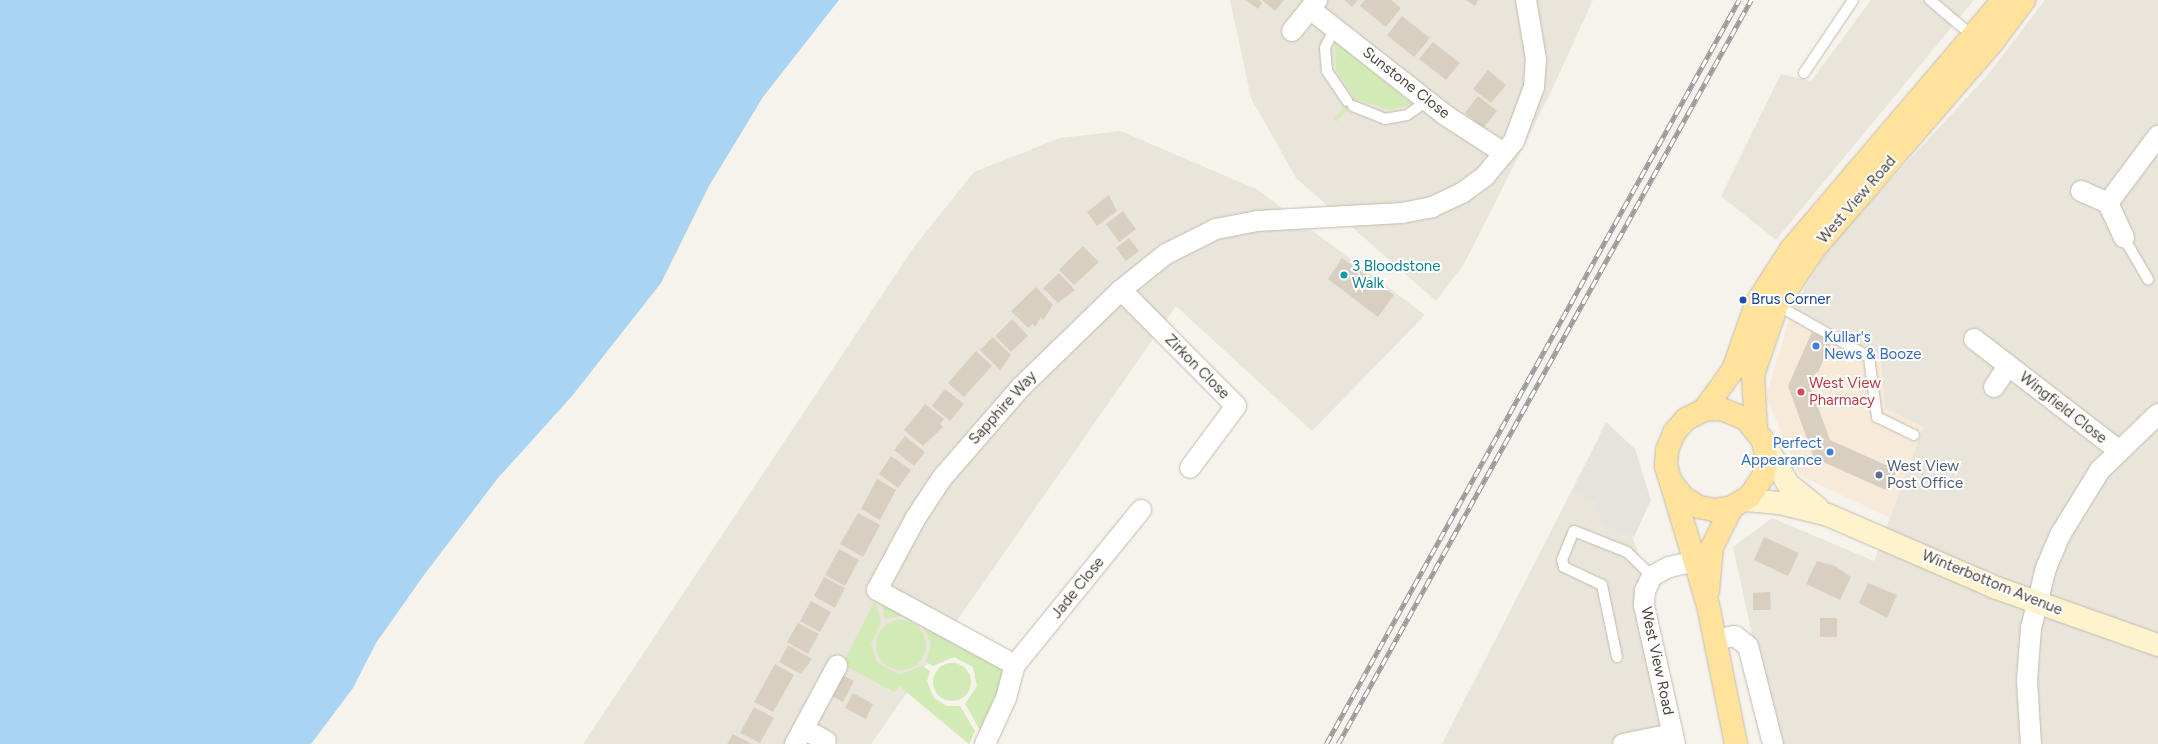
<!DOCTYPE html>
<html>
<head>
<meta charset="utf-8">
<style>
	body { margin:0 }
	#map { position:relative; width:2158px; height:744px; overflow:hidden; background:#f6f3ec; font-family:Figtree,sans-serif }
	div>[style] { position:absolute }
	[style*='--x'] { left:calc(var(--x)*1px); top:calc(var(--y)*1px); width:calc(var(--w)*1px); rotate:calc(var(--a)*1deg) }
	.residential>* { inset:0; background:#eae5da }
	.commercial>* { inset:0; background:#f7ead8 }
	.industrial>* { inset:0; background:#e6e2dd }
	.green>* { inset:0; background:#d2eab5 }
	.round { border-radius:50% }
	.water>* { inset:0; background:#a9d4f2 }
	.building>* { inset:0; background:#d8cfc1 }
	.roads { filter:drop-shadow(0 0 1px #c2bbae) drop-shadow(0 0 1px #c2bbae) }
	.lane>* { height:10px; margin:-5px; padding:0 5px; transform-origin:5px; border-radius:5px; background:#fff }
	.street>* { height:20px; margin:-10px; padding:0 10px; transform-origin:10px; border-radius:10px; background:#fff }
	.secondary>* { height:22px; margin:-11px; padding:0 11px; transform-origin:11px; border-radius:11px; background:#fff3cd }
	.primary>* { height:22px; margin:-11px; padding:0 11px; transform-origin:11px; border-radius:11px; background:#ffe39c }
	.rail>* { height:4.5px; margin-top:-2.25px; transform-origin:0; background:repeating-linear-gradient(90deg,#fff 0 9px,#9a9a9a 0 18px); box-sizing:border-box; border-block:1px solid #9a9a9a }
	.dots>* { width:11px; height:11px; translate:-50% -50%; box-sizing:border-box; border:2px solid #fff; border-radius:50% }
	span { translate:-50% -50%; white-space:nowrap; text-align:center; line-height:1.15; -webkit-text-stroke:4px #fff; paint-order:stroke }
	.street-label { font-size:15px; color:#4b4439 }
	.culture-label { font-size:15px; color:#0d838f }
	.left { translate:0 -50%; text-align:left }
	.transit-label { font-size:15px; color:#164399 }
	.shop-label { font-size:15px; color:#366cbe }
	.right { translate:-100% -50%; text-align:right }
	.health-label { font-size:15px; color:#be3a42 }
	.service-label { font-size:15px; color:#4e5e75 }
</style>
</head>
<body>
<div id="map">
	<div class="residential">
		<div style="clip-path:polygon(1230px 0,1593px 0,1549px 96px,1464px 264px,1436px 301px,1296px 178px,1251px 98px)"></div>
		<div style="clip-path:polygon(1871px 0,1974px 0,1776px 240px,1721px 196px,1781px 74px,1811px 81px)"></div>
		<div style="clip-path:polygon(2045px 0,2158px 0,2158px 744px,1776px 744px,1733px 547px,1772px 518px,1874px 561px,1923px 427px,1885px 409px,1880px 356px,1793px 307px,1832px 243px,1986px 77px)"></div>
		<div style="clip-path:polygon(1121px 131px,1258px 190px,1425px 315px,1312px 431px,1176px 306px,871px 744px,583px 744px,914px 247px,974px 172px,1060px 138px)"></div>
		<div style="clip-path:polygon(1596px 443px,1640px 557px,1672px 744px,1442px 744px)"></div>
	</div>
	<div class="commercial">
		<div style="clip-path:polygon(1793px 307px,1880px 356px,1885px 409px,1923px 427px,1890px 518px,1799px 475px,1766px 396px)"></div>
	</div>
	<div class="industrial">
		<div style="clip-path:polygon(1606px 422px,1635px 449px,1651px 500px,1634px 537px,1605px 524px,1596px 510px,1596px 502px,1573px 491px)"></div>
	</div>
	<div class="green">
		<div style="clip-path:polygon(1335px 42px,1412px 104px,1390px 110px,1356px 99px,1336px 122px,1334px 119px,1353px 96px,1336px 71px)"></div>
		<div style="clip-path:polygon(880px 596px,1004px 665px,1003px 683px,981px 732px,965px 704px,977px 686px,973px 667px,954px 657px,933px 666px,926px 662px,931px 644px,923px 624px,905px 615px,885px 619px)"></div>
		<div style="clip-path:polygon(875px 601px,881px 622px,871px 644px,877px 662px,899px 675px,922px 666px,930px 671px,927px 681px,934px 698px,947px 706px,960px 706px,975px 731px,969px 744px,899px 686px,894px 692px,842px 664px)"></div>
		<div class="round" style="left:876px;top:620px;width:50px;height:50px"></div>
		<div class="round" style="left:933px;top:663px;width:38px;height:38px"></div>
	</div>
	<div class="water">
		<div style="clip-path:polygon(0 0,839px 0,763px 97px,709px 186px,661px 283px,572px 396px,498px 478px,424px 575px,376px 643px,353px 688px,311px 744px,0 744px)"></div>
	</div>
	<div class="building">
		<div style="clip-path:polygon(1246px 0,1259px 0,1262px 3px,1258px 9px)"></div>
		<div style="clip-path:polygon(1262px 0,1284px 0,1275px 11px)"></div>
		<div style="clip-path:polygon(1344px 0,1358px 0,1352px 7px)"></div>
		<div style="clip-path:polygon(1365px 0,1391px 0,1401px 8px,1386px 27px,1360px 6px)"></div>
		<div style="clip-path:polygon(1466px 0,1478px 0,1475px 6px)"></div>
		<div style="clip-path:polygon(1402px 16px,1430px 38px,1414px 57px,1387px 35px)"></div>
		<div style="clip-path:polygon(1433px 42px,1460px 63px,1446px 80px,1419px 59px)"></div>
		<div style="clip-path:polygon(1488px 70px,1506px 85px,1491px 103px,1473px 89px)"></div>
		<div style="clip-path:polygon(1478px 96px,1497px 111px,1483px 128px,1465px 113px)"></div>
		<div style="clip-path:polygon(1109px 195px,1117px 211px,1097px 226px,1087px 212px)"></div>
		<div style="clip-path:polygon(1123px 211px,1136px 229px,1119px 242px,1106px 224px)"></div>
		<div style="clip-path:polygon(1129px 238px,1139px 251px,1126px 261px,1116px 248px)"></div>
		<div style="clip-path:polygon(1083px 246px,1099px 262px,1074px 285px,1059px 270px)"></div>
		<div style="clip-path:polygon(1342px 258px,1394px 295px,1378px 317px,1328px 279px)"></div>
		<div style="clip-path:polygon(1059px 273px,1075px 290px,1058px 303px,1043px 288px)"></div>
		<div style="clip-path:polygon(1036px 287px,1053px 305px,1043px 320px,1041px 317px,1035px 327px,1033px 324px,1028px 328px,1011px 311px)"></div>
		<div style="clip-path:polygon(1012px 319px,1028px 336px,1011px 352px,995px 336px)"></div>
		<div style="clip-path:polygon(1812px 332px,1832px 341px,1811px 388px,1830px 440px,1897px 470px,1888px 491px,1814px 458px,1788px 386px)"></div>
		<div style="clip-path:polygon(993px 337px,1011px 355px,1000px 370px,980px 350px)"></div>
		<div style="clip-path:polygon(976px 351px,992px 366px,964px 397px,948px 383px)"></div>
		<div style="clip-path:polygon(945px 389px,964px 404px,950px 421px,932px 406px)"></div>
		<div style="clip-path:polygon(925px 404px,944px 419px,940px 424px,943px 427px,923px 446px,904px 430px)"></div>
		<div style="clip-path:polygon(905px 436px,925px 452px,914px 466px,894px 450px)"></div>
		<div style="clip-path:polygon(891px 456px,911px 470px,898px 488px,879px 474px)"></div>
		<div style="clip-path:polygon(877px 479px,896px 490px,880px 520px,861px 509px)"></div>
		<div style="clip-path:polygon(858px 513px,880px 525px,863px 557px,840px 544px)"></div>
		<div style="clip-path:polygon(1764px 537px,1799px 553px,1788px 576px,1754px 560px)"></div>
		<div style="clip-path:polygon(839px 549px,859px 560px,845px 586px,825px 575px)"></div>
		<div style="clip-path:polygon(1817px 561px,1835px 566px,1851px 577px,1840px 600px,1806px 584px)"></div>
		<div style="clip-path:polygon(824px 577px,845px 588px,835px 608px,814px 596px)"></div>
		<div style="clip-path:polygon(1868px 583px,1897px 595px,1887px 618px,1859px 603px)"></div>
		<div style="clip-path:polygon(1770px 592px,1771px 610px,1753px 610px,1753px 593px)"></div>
		<div style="clip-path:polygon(811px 601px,831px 612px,820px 632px,800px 621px)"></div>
		<div style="clip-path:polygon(1820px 618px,1837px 618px,1837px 637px,1820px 637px)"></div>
		<div style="clip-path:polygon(798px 623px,819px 634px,808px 654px,787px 642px)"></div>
		<div style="clip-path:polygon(788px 645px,812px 659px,801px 674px,779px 662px)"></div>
		<div style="clip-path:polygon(775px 664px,794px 675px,773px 712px,754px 702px)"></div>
		<div style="clip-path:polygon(839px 673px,854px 681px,843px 702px,828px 694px)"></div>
		<div style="clip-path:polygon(853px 693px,873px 704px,866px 719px,845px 708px)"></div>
		<div style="clip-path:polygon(754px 707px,774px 718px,760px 743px,740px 733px)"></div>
		<div style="clip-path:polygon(733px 734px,752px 744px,727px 744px)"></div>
	</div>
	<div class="roads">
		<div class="lane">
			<div style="--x:1930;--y:0;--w:57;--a:40.1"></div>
			<div style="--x:1335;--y:28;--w:22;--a:117"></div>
			<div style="--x:1325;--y:48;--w:23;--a:85"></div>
			<div style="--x:1327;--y:71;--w:36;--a:56"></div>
			<div style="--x:1804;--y:73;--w:88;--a:-56.1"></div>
			<div style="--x:1353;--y:106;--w:35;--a:22"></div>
			<div style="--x:1385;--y:119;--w:22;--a:-10"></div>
			<div style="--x:1407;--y:115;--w:24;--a:-35"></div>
			<div style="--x:2124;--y:238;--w:48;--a:59.7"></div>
			<div style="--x:1777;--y:305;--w:106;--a:29.5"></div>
			<div style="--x:1869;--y:357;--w:61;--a:82.4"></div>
			<div style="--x:1877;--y:417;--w:41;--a:25.9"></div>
			<div style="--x:1617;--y:657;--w:74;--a:-101.8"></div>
			<div style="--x:1602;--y:585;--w:42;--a:-154.7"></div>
			<div style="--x:1564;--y:567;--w:7;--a:-106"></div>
			<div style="--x:1562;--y:560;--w:31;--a:-68"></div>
			<div style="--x:1574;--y:531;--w:57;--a:21.6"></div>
			<div style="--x:1627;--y:552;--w:35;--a:44"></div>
		</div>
		<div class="street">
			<div style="--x:1310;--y:9;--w:172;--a:38.1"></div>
			<div style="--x:1445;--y:115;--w:70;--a:32.8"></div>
			<div style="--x:1292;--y:31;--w:40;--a:-51"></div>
			<div style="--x:2081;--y:191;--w:30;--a:24"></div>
			<div style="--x:2108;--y:203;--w:38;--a:65"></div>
			<div style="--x:2108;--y:203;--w:84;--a:-53.3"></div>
			<div style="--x:1121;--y:290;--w:163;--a:45.2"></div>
			<div style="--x:1236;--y:406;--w:77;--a:126.6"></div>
			<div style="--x:1974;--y:339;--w:182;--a:37.6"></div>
			<div style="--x:1994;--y:387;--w:25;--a:-56"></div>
			<div style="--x:1714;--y:640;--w:21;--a:-11"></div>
			<div style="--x:1735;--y:636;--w:16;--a:38"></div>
			<div style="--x:1748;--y:646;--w:101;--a:75.7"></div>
			<div style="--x:1015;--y:665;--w:157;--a:-151.5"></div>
			<div style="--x:877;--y:590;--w:81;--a:-61.8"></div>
			<div style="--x:915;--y:519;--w:49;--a:-56.6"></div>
			<div style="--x:942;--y:478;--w:122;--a:-49"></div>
			<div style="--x:1022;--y:386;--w:138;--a:-44.1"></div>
			<div style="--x:1121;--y:290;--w:58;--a:-38.7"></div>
			<div style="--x:1166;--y:254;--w:56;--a:-26.6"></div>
			<div style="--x:1216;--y:229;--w:42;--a:-11"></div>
			<div style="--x:1257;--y:221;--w:145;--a:-3.2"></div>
			<div style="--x:1402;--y:213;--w:31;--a:-11"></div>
			<div style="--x:1432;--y:207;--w:33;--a:-25"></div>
			<div style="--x:1462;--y:193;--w:29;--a:-36"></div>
			<div style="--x:1485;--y:176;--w:45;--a:-50.4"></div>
			<div style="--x:1514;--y:141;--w:58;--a:-69.7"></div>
			<div style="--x:1534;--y:87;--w:28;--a:-86"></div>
			<div style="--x:1536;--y:59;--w:60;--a:-99.6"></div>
			<div style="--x:804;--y:729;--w:25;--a:29"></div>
			<div style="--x:795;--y:744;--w:89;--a:-61.7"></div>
			<div style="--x:985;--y:744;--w:51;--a:-65.5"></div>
			<div style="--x:1006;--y:698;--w:34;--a:-75"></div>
			<div style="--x:1015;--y:665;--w:200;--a:-50.9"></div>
			<div style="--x:1623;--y:744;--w:50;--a:-11.5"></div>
			<div style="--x:1675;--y:744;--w:142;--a:-102.6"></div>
			<div style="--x:1644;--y:605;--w:14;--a:-86"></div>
			<div style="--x:1645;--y:591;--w:17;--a:-65"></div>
			<div style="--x:1652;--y:576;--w:19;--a:-28"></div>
			<div style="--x:1669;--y:567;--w:42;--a:-12.4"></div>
			<div style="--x:2031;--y:744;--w:64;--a:-93.6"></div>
			<div style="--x:2027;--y:680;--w:52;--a:-85.6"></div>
			<div style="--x:2031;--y:628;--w:62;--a:-76"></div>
			<div style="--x:2046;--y:568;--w:36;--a:-67"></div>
			<div style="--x:2060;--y:535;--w:76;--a:-58.4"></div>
			<div style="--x:2100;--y:470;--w:81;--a:-44"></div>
		</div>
		<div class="secondary">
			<div style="--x:1763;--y:441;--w:50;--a:59.8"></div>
			<div style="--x:1788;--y:484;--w:38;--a:39"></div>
			<div style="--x:1745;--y:500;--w:35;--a:5"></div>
			<div style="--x:1780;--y:503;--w:49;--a:14"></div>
			<div style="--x:1828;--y:515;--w:181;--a:23.4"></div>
			<div style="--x:1994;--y:587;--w:174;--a:19.5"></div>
		</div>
		<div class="primary">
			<div style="--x:1704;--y:410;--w:49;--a:-54.1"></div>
			<div style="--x:1733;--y:370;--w:72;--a:-70.6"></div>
			<div style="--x:1757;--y:302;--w:64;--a:-57.1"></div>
			<div style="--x:1792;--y:248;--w:326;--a:-49.6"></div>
			<div style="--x:1756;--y:429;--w:54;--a:-93.2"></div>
			<div style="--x:1753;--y:375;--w:74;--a:-71.1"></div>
			<div style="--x:1777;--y:305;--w:67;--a:-56.5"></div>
			<div style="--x:1814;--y:249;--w:272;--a:-49.2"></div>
			<div style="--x:1992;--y:43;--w:54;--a:-53.3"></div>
			<div style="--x:1671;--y:482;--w:19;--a:51"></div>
			<div style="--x:1683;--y:497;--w:19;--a:32"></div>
			<div style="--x:1699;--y:507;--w:15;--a:11"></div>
			<div style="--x:1714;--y:510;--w:18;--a:-9"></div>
			<div style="--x:1732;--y:507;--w:21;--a:-31"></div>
			<div style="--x:1750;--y:496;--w:25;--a:-56"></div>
			<div style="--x:1764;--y:475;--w:22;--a:-85"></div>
			<div style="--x:1766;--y:453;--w:15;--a:-106"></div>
			<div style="--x:1762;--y:439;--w:26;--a:-129"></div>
			<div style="--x:1746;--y:419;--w:27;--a:-158"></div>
			<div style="--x:1721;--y:409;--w:17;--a:177"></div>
			<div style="--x:1704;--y:410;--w:20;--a:153"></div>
			<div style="--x:1686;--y:419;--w:18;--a:131"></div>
			<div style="--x:1674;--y:433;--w:18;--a:112"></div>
			<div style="--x:1667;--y:450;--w:16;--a:94"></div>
			<div style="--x:1666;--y:466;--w:145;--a:73.2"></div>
			<div style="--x:1708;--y:605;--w:142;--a:78.6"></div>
			<div style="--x:1708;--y:591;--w:44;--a:-84.8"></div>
			<div style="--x:1712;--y:547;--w:45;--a:-63.4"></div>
		</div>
	</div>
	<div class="rail">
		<div style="--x:1326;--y:744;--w:851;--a:-60.97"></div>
		<div style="--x:1338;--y:744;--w:851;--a:-60.97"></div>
	</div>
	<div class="dots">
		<div style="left:1344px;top:275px;background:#0f9aa8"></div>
		<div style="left:1743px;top:300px;background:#1a4fb4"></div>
		<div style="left:1816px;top:346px;background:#3f7fe0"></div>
		<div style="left:1801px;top:392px;background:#e0444e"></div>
		<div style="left:1830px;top:452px;background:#3f7fe0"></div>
		<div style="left:1879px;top:475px;background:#5c6f8a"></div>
	</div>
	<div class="street-label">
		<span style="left:1406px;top:83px;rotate:38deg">Sunstone Close</span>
		<span style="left:1857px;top:200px;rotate:-49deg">West View Road</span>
		<span style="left:1197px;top:367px;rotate:45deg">Zirkon Close</span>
		<span style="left:1003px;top:408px;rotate:-48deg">Sapphire Way</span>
		<span style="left:2063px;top:408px;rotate:38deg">Wingfield Close</span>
		<span style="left:1992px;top:583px;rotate:22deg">Winterbottom Avenue</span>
		<span style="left:1078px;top:588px;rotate:-51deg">Jade Close</span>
		<span style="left:1657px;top:661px;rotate:78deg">West View Road</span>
	</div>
	<div class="culture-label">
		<span class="left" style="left:1352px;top:275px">3 Bloodstone<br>Walk</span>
	</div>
	<div class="transit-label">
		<span class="left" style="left:1751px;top:300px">Brus Corner</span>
	</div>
	<div class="shop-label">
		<span class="left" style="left:1824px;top:346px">Kullar's<br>News &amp; Booze</span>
		<span class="right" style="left:1822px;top:452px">Perfect<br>Appearance</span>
	</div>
	<div class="health-label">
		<span class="left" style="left:1809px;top:392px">West View<br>Pharmacy</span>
	</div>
	<div class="service-label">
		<span class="left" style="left:1887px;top:475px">West View<br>Post Office</span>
	</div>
</div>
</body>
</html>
